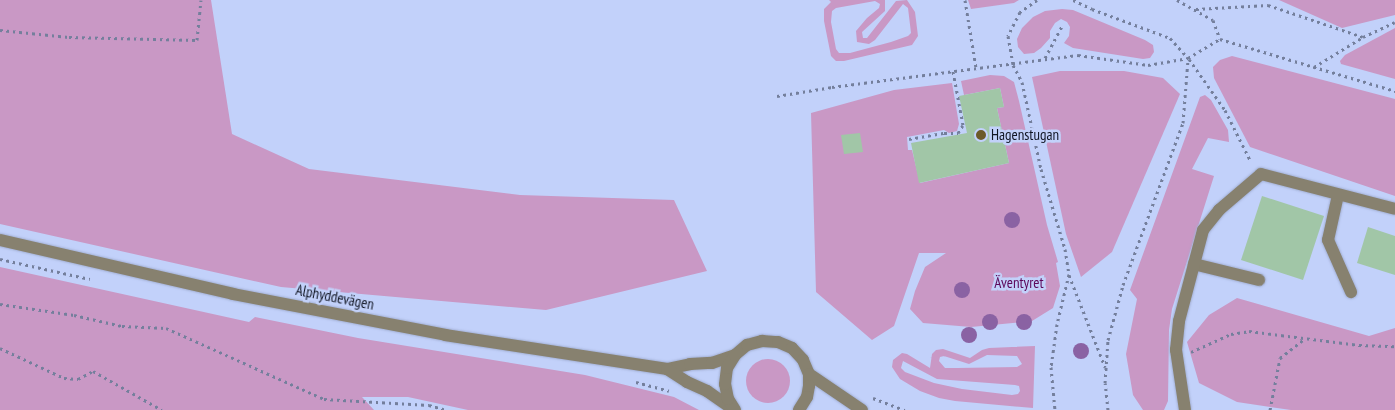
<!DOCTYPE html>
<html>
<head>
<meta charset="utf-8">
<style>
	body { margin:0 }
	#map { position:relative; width:1395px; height:410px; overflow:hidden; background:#c2d1fa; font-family:"PT Sans Narrow",sans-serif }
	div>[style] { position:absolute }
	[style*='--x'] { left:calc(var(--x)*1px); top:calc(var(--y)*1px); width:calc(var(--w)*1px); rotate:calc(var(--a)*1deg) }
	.green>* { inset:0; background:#c998c5 }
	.round { border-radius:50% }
	.building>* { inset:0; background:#a1c6a7 }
	.path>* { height:3px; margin-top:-1.5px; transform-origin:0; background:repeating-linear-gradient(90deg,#747f9c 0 2.5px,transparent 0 6.5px) }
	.roads { filter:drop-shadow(0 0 1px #a2afd3) drop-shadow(0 0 1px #a2afd3) }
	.minor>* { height:12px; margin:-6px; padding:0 6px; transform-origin:6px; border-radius:6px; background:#87816f }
	.trees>* { width:16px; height:16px; margin:-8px; border-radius:50%; background:#8a62a3 }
	.dots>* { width:14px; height:14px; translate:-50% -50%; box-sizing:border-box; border:2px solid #c2d1fa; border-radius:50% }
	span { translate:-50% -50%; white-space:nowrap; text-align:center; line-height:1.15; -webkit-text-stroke:5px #c2d1fa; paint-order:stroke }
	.poi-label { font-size:15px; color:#111624 }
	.left { translate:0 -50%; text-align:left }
	.park-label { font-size:15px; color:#5d085b }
	.street-label { font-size:15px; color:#111624 }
</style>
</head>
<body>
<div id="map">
	<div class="green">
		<div style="clip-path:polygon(0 0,211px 0,232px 134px,309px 169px,520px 195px,674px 200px,707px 271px,546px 310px,281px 287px,0 224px)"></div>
		<div style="clip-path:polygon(evenodd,829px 0,885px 0,885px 11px,862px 32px,863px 38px,867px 38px,896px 1px,907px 0,915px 12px,918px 36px,912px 45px,844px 61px,836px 61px,831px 56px,824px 21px,824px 9px,831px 2px,829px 0,875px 1px,880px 4px,879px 8px,867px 18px,856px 31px,857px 42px,869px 44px,875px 40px,903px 4px,908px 8px,911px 33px,908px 36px,891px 42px,850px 53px,839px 53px,836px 49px,831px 22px,832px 11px,836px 8px,875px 1px)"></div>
		<div style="clip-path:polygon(968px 0,1019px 0,1014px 3px,971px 9px)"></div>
		<div style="clip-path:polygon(1279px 0,1395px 0,1395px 15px,1342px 28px)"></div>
		<div style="clip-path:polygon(1062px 9px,1073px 10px,1145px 40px,1153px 45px,1154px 52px,1150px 58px,1143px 59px,1073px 48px,1064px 43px,1069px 36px,1070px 27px,1067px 22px,1061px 19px,1055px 23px,1050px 31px,1050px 38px,1041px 48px,1034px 53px,1024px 54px,1018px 47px,1017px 39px,1022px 28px,1033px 17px,1045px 11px)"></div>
		<div style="clip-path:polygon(1395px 28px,1395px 79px,1341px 64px,1340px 61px,1345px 55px)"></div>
		<div style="clip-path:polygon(1232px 56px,1395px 99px,1395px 196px,1250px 147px,1214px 78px,1213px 67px,1220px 60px)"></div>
		<div style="clip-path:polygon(1060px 71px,1124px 71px,1163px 78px,1180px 94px,1112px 252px,1081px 277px,1066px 234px,1032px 77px)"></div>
		<div style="clip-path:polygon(990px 75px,1004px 76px,1014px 82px,1019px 101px,1047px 225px,1058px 262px,1056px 263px,1060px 286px,1053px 308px,1032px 321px,971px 327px,923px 323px,910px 309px,915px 291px,925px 267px,946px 253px,919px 253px,894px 326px,872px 340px,816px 292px,811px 113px,894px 90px,952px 83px,959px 124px,957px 131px,949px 133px,944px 130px,907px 137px,908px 150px,912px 150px,920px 183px,1009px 163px,997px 108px,1004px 107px,1000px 88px,964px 95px,961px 81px)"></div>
		<div style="clip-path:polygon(1205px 95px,1211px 100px,1228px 130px,1229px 142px,1208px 138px,1192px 169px,1214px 176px,1172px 309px,1169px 330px,1168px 401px,1164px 410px,1143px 410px,1133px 395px,1126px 354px,1137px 299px,1130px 290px,1200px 97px)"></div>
		<div style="clip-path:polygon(0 267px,249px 322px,255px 317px,358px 338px,585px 375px,674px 397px,699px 410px,468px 410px,408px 397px,362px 397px,374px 410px,0 410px)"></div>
		<div style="clip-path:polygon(1237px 298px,1369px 336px,1395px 328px,1395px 410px,1291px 410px,1237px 402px,1199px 383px,1187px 342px,1209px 315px)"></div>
		<div style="clip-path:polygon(evenodd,1035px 346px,1033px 408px,955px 401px,939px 398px,920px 391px,900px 379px,892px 367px,893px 360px,902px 353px,907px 354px,930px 368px,932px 354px,936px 350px,943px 349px,970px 358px,982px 350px,989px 348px,1035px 346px,987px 355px,1017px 356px,1022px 364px,1017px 367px,957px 368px,945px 368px,939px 361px,940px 357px,944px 356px,969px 364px,987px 355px,1035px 346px,903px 361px,937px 379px,1015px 385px,1019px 386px,1020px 391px,1018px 394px,1012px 395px,962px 389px,934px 383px,905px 372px,901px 368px,903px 361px)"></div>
		<div class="round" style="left:746px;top:359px;width:44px;height:44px"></div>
	</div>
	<div class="building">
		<div style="clip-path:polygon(1000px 88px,1004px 107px,997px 108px,1009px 163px,919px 183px,911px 143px,967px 133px,959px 96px)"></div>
		<div style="clip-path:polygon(860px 133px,863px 152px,844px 154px,841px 135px)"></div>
		<div style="clip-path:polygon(1262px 196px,1324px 216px,1303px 280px,1241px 260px)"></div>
		<div style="clip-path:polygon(1368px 227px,1395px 236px,1395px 275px,1357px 263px)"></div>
	</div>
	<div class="path">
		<div style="--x:965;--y:0;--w:69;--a:80.8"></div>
		<div style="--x:1037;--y:0;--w:21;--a:145"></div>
		<div style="--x:1020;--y:12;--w:27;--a:117"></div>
		<div style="--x:1008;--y:36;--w:29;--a:80"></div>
		<div style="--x:1013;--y:65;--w:19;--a:62"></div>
		<div style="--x:1022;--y:82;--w:89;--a:77.7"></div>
		<div style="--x:1041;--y:169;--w:84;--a:73.3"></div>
		<div style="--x:1065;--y:249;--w:25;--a:81"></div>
		<div style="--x:1069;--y:274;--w:51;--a:103.5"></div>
		<div style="--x:1057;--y:324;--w:43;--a:97.9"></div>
		<div style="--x:1051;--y:367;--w:43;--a:84.7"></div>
		<div style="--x:1073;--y:0;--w:21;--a:25"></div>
		<div style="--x:1092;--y:9;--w:83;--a:20.4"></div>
		<div style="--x:1170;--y:38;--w:27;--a:48"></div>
		<div style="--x:1188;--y:58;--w:37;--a:-31"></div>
		<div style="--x:1220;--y:39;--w:183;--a:16.5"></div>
		<div style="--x:1177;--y:0;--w:41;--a:29.1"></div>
		<div style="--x:1213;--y:20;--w:20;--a:70"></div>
		<div style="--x:1196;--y:9;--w:72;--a:-3.2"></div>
		<div style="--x:1268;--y:5;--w:100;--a:18.6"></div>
		<div style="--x:0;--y:30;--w:69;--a:5.8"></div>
		<div style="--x:69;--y:37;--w:128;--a:1.3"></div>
		<div style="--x:197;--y:40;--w:40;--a:-84.3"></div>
		<div style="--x:1045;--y:58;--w:38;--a:-62"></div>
		<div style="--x:1189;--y:59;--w:62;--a:54.8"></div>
		<div style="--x:1225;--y:110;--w:58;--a:63.4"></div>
		<div style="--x:1314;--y:67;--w:57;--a:-31.5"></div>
		<div style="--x:1363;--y:37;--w:35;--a:-25"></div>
		<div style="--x:777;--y:96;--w:56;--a:-9.3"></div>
		<div style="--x:832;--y:87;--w:248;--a:-7.4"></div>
		<div style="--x:1078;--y:55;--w:71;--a:8.1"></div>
		<div style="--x:1148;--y:65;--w:41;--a:-9.9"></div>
		<div style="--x:909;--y:139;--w:36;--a:-10"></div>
		<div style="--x:944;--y:133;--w:14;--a:0"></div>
		<div style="--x:958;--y:133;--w:9;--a:-58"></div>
		<div style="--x:963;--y:125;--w:55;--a:-100.5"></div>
		<div style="--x:0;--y:259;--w:92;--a:12.5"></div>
		<div style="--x:1069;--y:275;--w:99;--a:68.6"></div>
		<div style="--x:0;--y:304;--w:75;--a:8.5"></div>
		<div style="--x:74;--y:315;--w:49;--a:12.9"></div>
		<div style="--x:122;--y:326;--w:44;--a:2.6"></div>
		<div style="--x:166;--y:328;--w:173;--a:24.2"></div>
		<div style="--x:324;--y:399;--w:105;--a:3.3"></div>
		<div style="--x:429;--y:405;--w:18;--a:16"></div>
		<div style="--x:0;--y:348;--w:71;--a:25.1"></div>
		<div style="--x:64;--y:378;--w:14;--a:4"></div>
		<div style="--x:78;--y:379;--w:17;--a:-28"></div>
		<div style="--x:93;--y:371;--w:79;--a:29.5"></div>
		<div style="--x:1191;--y:352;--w:44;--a:-24.2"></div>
		<div style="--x:1231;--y:334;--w:18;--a:-9"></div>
		<div style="--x:1249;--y:331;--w:111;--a:7.3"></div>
		<div style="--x:1359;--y:345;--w:36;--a:2"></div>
		<div style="--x:636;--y:382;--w:34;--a:15"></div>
		<div style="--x:873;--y:398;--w:34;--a:21"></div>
		<div style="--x:1108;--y:410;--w:27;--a:-96"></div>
		<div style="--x:1105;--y:383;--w:43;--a:-86"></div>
		<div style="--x:1108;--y:340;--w:57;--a:-74.7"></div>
		<div style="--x:1123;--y:285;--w:173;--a:-69.7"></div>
		<div style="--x:1183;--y:123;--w:64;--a:-85.5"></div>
		<div style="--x:1270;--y:410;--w:53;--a:-79.1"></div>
		<div style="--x:1280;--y:358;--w:31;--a:-38"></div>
	</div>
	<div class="roads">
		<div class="minor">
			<div style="--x:1338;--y:195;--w:46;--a:102.5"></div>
			<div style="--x:1328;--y:240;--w:57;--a:66.1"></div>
			<div style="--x:0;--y:240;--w:239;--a:13"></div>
			<div style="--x:233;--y:294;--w:216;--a:10.9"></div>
			<div style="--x:445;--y:335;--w:225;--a:8.7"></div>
			<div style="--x:667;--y:369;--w:24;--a:-12"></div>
			<div style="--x:690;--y:364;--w:22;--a:-3"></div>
			<div style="--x:712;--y:363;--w:24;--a:-19"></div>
			<div style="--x:1194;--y:264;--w:67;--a:13.8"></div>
			<div style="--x:667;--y:369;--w:24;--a:33"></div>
			<div style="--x:687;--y:382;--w:22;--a:24"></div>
			<div style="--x:707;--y:391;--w:32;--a:35"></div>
			<div style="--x:809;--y:374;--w:64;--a:34.2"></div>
			<div style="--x:735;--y:410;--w:13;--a:-122"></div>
			<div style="--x:728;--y:399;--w:15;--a:-101"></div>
			<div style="--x:725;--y:384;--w:16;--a:-83"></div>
			<div style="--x:727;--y:368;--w:15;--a:-58"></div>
			<div style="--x:735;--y:355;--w:16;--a:-40"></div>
			<div style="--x:747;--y:345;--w:16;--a:-15"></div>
			<div style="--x:762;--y:341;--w:16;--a:4"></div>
			<div style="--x:778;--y:342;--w:15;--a:23"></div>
			<div style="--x:792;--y:348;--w:16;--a:47"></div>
			<div style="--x:803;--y:360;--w:15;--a:67"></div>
			<div style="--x:809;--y:374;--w:12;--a:90"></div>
			<div style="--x:809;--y:386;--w:11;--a:100"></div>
			<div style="--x:807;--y:397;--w:15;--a:122"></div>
			<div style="--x:1185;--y:410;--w:61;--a:-98.5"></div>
			<div style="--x:1176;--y:350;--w:29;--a:-84"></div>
			<div style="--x:1179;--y:321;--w:94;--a:-75.2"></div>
			<div style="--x:1203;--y:230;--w:26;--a:-51"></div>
			<div style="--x:1219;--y:210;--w:55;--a:-40.6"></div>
			<div style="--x:1261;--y:174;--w:138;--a:14.6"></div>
		</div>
	</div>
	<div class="trees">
		<div style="left:1012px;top:220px"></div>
		<div style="left:962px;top:290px"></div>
		<div style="left:990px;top:322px"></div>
		<div style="left:1024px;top:322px"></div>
		<div style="left:969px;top:335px"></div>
		<div style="left:1081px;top:351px"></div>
	</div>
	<div class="dots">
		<div style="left:981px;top:135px;background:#6c5a28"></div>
	</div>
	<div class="poi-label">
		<span class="left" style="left:991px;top:135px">Hagenstugan</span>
	</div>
	<div class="park-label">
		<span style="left:1019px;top:283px">Äventyret</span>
	</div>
	<div class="street-label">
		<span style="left:335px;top:297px;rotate:11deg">Alphyddevägen</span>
	</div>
</div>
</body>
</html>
